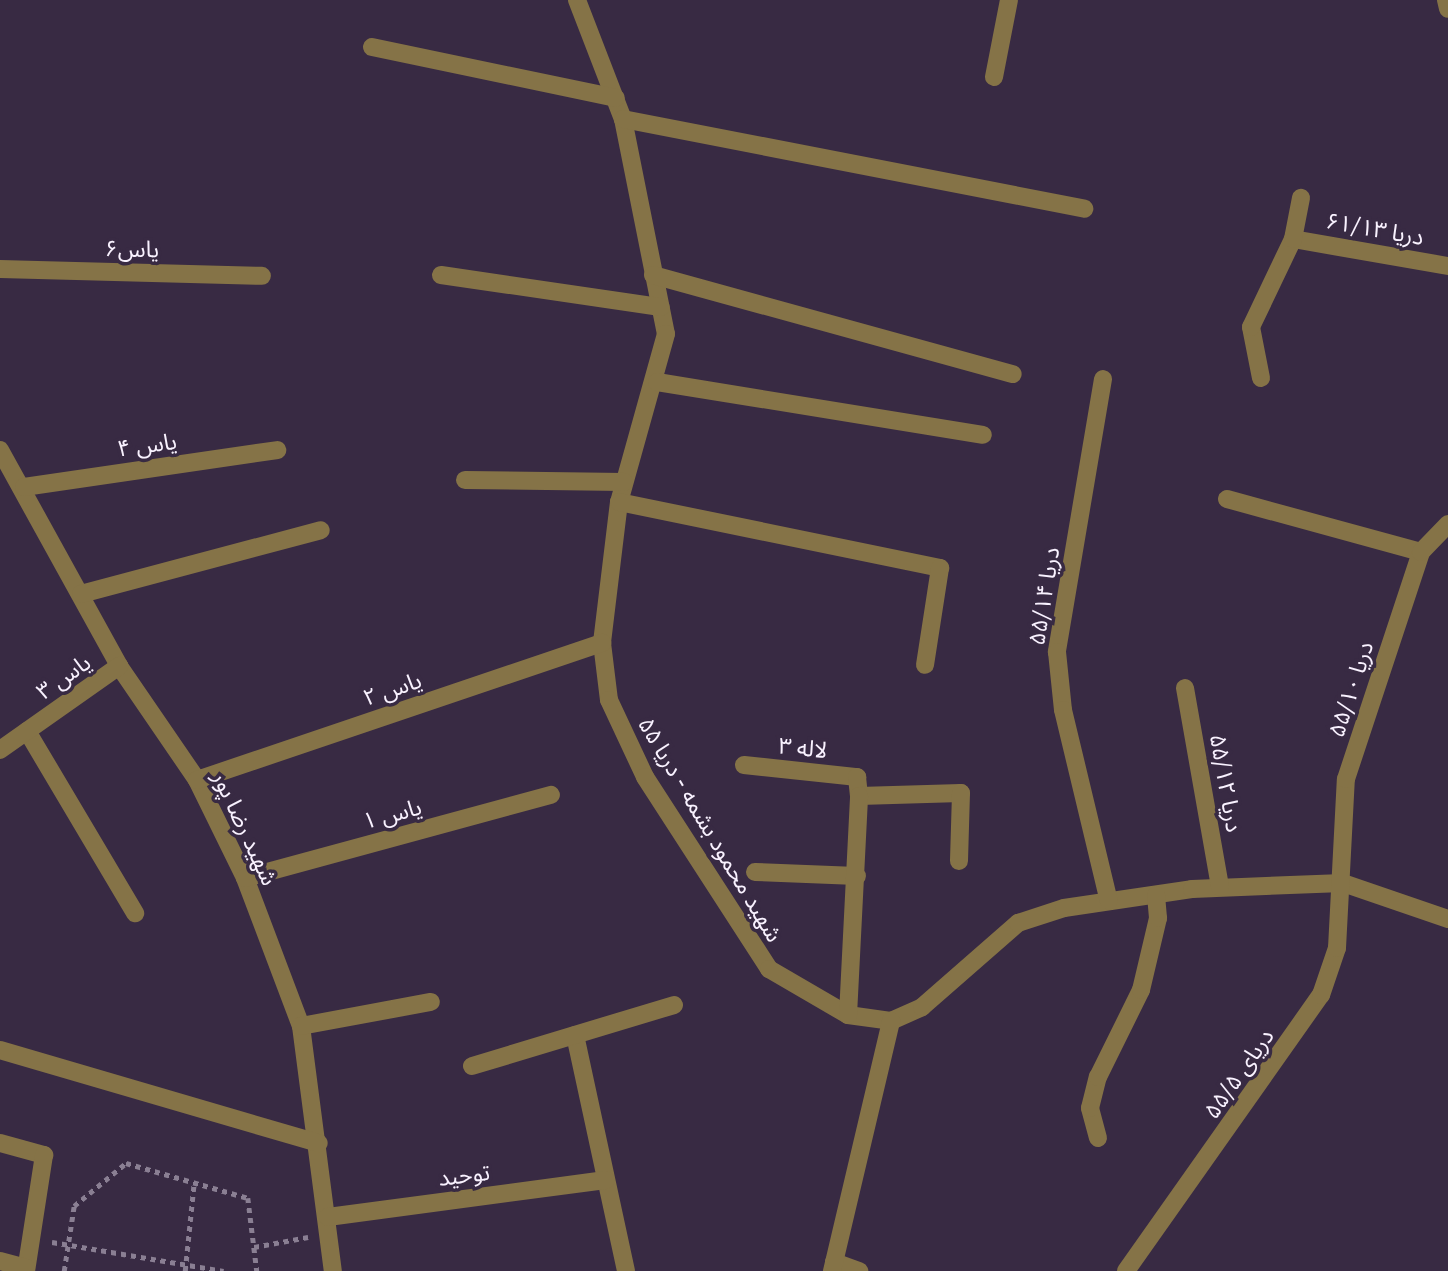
<!DOCTYPE html>
<html>
<head>
<meta charset="utf-8">
<style>
	body { margin:0 }
	#map { position:relative; width:1448px; height:1271px; overflow:hidden; background:#382a43; font-family:"IBM Plex Sans","Noto Sans Arabic",sans-serif }
	div>[style] { position:absolute }
	[style*='--x'] { left:calc(var(--x)*1px); top:calc(var(--y)*1px); width:calc(var(--w)*1px); rotate:calc(var(--a)*1deg) }
	.path>* { height:4.5px; margin-top:-2.25px; transform-origin:0; background:repeating-linear-gradient(90deg,#8a7f93 0 5px,transparent 0 10px) }
	.minor>* { height:18px; margin:-9px; padding:0 9px; transform-origin:9px; border-radius:9px; background:#857347 }
	span { translate:-50% -50%; white-space:nowrap; text-align:center; line-height:1.15; -webkit-text-stroke:7px #382a43; paint-order:stroke }
	.street-label { font-size:23px; color:#f9f2ff }
</style>
</head>
<body>
<div id="map">
	<div class="path">
		<div style="--x:52;--y:1242;--w:174;--a:9.6"></div>
		<div style="--x:254;--y:1247;--w:55;--a:-10.5"></div>
		<div style="--x:64;--y:1271;--w:66;--a:-81.3"></div>
		<div style="--x:74;--y:1206;--w:67;--a:-39.6"></div>
		<div style="--x:126;--y:1163;--w:127;--a:16"></div>
		<div style="--x:248;--y:1198;--w:74;--a:83"></div>
		<div style="--x:185;--y:1271;--w:89;--a:-84.2"></div>
	</div>
	<div class="minor">
		<div style="--x:577;--y:0;--w:128;--a:68.9"></div>
		<div style="--x:623;--y:119;--w:219;--a:78.7"></div>
		<div style="--x:666;--y:334;--w:174;--a:105.6"></div>
		<div style="--x:619;--y:502;--w:142;--a:96.9"></div>
		<div style="--x:602;--y:643;--w:57;--a:83"></div>
		<div style="--x:609;--y:700;--w:85;--a:64.9"></div>
		<div style="--x:645;--y:777;--w:229;--a:57.1"></div>
		<div style="--x:769;--y:969;--w:91;--a:30.2"></div>
		<div style="--x:848;--y:1015;--w:43;--a:7.9"></div>
		<div style="--x:891;--y:1021;--w:34;--a:-24"></div>
		<div style="--x:922;--y:1007;--w:128;--a:-41.2"></div>
		<div style="--x:1018;--y:923;--w:48;--a:-18.1"></div>
		<div style="--x:1064;--y:908;--w:129;--a:-8.4"></div>
		<div style="--x:1192;--y:889;--w:151;--a:-2.3"></div>
		<div style="--x:1343;--y:883;--w:111;--a:18.9"></div>
		<div style="--x:1446;--y:0;--w:9;--a:77"></div>
		<div style="--x:372;--y:47;--w:249;--a:11.8"></div>
		<div style="--x:994;--y:77;--w:78;--a:-79"></div>
		<div style="--x:623;--y:119;--w:470;--a:11"></div>
		<div style="--x:1293;--y:239;--w:157;--a:9.9"></div>
		<div style="--x:0;--y:269;--w:262;--a:1.5"></div>
		<div style="--x:441;--y:275;--w:222;--a:8.3"></div>
		<div style="--x:653;--y:275;--w:373;--a:15.4"></div>
		<div style="--x:1261;--y:378;--w:52;--a:-101.1"></div>
		<div style="--x:1251;--y:327;--w:98;--a:-64.5"></div>
		<div style="--x:1293;--y:239;--w:42;--a:-79"></div>
		<div style="--x:1103;--y:379;--w:277;--a:99.6"></div>
		<div style="--x:1057;--y:652;--w:58;--a:84.1"></div>
		<div style="--x:1063;--y:710;--w:196;--a:76.5"></div>
		<div style="--x:657;--y:382;--w:330;--a:9.2"></div>
		<div style="--x:0;--y:450;--w:247;--a:61.1"></div>
		<div style="--x:119;--y:666;--w:138;--a:55.6"></div>
		<div style="--x:197;--y:780;--w:109;--a:63.9"></div>
		<div style="--x:245;--y:878;--w:158;--a:69.3"></div>
		<div style="--x:301;--y:1026;--w:247;--a:82.6"></div>
		<div style="--x:465;--y:480;--w:159;--a:0.7"></div>
		<div style="--x:24;--y:487;--w:256;--a:-8.3"></div>
		<div style="--x:1227;--y:499;--w:201;--a:15.3"></div>
		<div style="--x:619;--y:502;--w:328;--a:11.6"></div>
		<div style="--x:940;--y:568;--w:98;--a:98.8"></div>
		<div style="--x:81;--y:594;--w:248;--a:-14.9"></div>
		<div style="--x:1185;--y:688;--w:202;--a:80"></div>
		<div style="--x:27;--y:731;--w:212;--a:59.3"></div>
		<div style="--x:0;--y:750;--w:146;--a:-35.2"></div>
		<div style="--x:744;--y:765;--w:114;--a:6.1"></div>
		<div style="--x:857;--y:777;--w:19;--a:84"></div>
		<div style="--x:859;--y:796;--w:102;--a:-1.7"></div>
		<div style="--x:961;--y:793;--w:68;--a:91.7"></div>
		<div style="--x:197;--y:780;--w:428;--a:-18.7"></div>
		<div style="--x:755;--y:872;--w:102;--a:2.2"></div>
		<div style="--x:245;--y:878;--w:317;--a:-15.2"></div>
		<div style="--x:848;--y:1015;--w:219;--a:-87.1"></div>
		<div style="--x:301;--y:1026;--w:132;--a:-10.5"></div>
		<div style="--x:575;--y:1035;--w:241;--a:77.8"></div>
		<div style="--x:0;--y:1050;--w:332;--a:16.3"></div>
		<div style="--x:472;--y:1066;--w:211;--a:-16.8"></div>
		<div style="--x:1098;--y:1138;--w:31;--a:-105"></div>
		<div style="--x:1090;--y:1108;--w:32;--a:-76"></div>
		<div style="--x:1098;--y:1077;--w:97;--a:-63.7"></div>
		<div style="--x:1141;--y:990;--w:74;--a:-76.7"></div>
		<div style="--x:1158;--y:918;--w:23;--a:-95"></div>
		<div style="--x:0;--y:1143;--w:46;--a:15.3"></div>
		<div style="--x:44;--y:1155;--w:117;--a:98.8"></div>
		<div style="--x:328;--y:1217;--w:280;--a:-7.6"></div>
		<div style="--x:0;--y:1261;--w:27;--a:15"></div>
		<div style="--x:834;--y:1262;--w:27;--a:20"></div>
		<div style="--x:832;--y:1271;--w:257;--a:-76.7"></div>
		<div style="--x:1126;--y:1271;--w:338;--a:-54.8"></div>
		<div style="--x:1321;--y:995;--w:50;--a:-71.2"></div>
		<div style="--x:1337;--y:948;--w:169;--a:-87"></div>
		<div style="--x:1346;--y:779;--w:239;--a:-71.7"></div>
		<div style="--x:1421;--y:552;--w:39;--a:-46"></div>
	</div>
	<div class="street-label">
		<span style="left:1375px;top:228px;rotate:10deg">دریا ۶۱/۱۳</span>
		<span style="left:132px;top:248px;rotate:1deg">یاس۶</span>
		<span style="left:147px;top:444px;rotate:-8deg">یاس ۴</span>
		<span style="left:1043px;top:596px;rotate:-81deg">دریا ۵۵/۱۴</span>
		<span style="left:63px;top:676px;rotate:-35deg">یاس ۳</span>
		<span style="left:392px;top:688px;rotate:-19deg">یاس ۲</span>
		<span style="left:1350px;top:689px;rotate:-72deg">دریا ۵۵/۱۰</span>
		<span style="left:803px;top:747px;rotate:6deg">لاله ۳</span>
		<span style="left:1227px;top:783px;rotate:80deg">دریا ۵۵/۱۲</span>
		<span style="left:392px;top:813px;rotate:-15deg">یاس ۱</span>
		<span style="left:246px;top:828px;rotate:65deg">شهید رضا پور</span>
		<span style="left:711px;top:829px;rotate:59deg">شهید محمود بشمه - دریا ۵۵</span>
		<span style="left:1238px;top:1073px;rotate:-55deg">دریای ۵۵/۵</span>
		<span style="left:464px;top:1174px;rotate:-7deg">توحید</span>
	</div>
</div>
</body>
</html>
